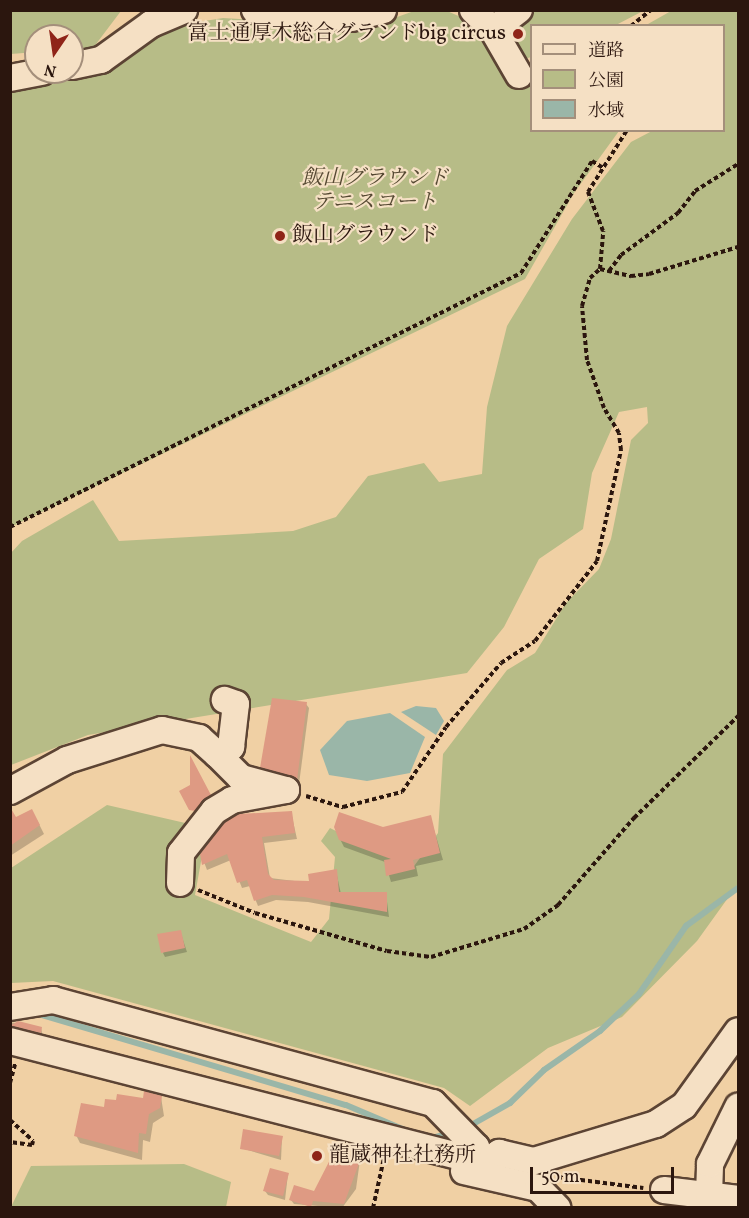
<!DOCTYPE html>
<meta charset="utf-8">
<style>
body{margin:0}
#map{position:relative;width:749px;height:1218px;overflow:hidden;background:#f0d0a4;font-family:Vollkorn,"Noto Serif JP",serif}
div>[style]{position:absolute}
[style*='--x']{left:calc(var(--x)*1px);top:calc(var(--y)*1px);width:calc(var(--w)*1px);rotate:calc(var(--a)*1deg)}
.green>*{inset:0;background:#b7bc87}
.water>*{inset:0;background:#9ab6a8}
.shadow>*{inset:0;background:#0003}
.stream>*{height:6px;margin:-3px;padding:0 3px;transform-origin:3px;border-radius:3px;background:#9ab6a8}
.building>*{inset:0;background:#de9a83}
.path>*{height:4px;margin-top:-2px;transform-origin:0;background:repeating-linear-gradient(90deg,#2b160e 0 4.5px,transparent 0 7.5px)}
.roads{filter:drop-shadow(2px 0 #5c4434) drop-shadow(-2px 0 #5c4434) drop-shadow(0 2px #5c4434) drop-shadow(0 -2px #5c4434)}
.minor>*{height:26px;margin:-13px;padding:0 13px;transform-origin:13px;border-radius:13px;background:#f5e0c4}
.dots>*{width:16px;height:16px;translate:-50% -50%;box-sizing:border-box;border:3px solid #f5e0c4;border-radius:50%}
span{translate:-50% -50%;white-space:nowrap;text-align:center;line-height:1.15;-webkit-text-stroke:4.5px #f5e0c4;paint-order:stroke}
.poi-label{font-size:21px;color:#2b160e}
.right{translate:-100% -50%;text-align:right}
.left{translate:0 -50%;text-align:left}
.park-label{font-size:21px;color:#554832;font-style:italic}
.frame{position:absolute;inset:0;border:12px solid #2b160e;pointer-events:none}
.legend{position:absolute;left:530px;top:24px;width:195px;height:108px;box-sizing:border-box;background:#f5e0c4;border:2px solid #a48f7b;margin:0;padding:8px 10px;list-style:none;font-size:18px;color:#2b160e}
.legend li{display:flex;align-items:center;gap:12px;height:30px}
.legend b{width:30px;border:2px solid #a48f7b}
.north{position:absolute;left:24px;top:24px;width:60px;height:60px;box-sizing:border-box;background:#f5e0c4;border:2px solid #a48f7b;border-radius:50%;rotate:193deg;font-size:16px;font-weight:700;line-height:24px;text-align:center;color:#2b160e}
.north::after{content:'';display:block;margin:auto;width:21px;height:27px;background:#8f2418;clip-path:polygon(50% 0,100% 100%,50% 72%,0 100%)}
.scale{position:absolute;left:530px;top:1167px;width:144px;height:27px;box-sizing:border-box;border:3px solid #2b160e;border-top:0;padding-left:8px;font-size:18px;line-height:21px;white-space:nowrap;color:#2b160e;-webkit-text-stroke:4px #f5e0c4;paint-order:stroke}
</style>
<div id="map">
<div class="green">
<i style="clip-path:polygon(11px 10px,121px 10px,121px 11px,93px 48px,72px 49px,72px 36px,36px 36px,36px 52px,11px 54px)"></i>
<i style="clip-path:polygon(414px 11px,447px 11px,470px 21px,526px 70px,531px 67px,532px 130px,619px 131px,574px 193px,525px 279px,11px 527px,11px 93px,81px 78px,174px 26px,223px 18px,369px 27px)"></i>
<i style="clip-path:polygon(525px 11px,643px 11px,616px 25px,532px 26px,531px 57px,522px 60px,505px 38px)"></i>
<i style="clip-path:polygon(671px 11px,738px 11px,738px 884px,697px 941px,622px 1017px,548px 1048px,470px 1106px,444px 1088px,53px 981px,11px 983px,11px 868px,107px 805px,207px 828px,195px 895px,311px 942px,329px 919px,335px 857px,321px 841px,330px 828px,412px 869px,438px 833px,443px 754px,507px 670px,535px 653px,566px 603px,599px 569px,611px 539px,631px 440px,648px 423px,647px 407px,619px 412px,592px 473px,583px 529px,539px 559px,504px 627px,467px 673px,88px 735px,11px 765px,10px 554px,22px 541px,93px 500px,119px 541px,293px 531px,336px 517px,368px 476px,424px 463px,439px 482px,482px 474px,487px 407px,507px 326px,572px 219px,631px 142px,652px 131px,724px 130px,724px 26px,648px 24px)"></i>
<i style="clip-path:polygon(184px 1164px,231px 1182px,226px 1207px,11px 1207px,31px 1166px)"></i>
</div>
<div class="water">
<i style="clip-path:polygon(416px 706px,436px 708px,444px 721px,436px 735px,401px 712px)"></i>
<i style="clip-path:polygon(390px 713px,425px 737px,410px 773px,367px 781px,329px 775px,320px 750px,347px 721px)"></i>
</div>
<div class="shadow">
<i style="clip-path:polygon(306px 704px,309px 708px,299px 784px,262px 767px)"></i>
<i style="clip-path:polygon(192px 761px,212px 801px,198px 815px,181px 792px,192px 786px)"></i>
<i style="clip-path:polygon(291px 812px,297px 839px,264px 843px,270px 878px,311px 883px,336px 871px,341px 894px,386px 894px,389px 917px,308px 902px,276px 900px,258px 906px,250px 886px,242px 888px,231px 860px,207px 870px,201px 854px)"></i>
<i style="clip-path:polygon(430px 816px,443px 860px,416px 866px,418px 876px,391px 882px,385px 862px,344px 847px,340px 839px)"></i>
<i style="clip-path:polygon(37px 820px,44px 834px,10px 856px,10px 822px)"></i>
<i style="clip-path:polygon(180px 931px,187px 952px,165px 957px,163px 953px)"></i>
<i style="clip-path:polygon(10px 1022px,41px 1028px,43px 1037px,10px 1032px)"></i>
<i style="clip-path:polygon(161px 1097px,164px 1116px,153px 1123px,150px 1142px,143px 1140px,142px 1160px,80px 1143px,76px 1135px,106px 1108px)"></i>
<i style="clip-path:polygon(282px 1138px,281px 1160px,241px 1148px)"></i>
<i style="clip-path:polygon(360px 1160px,356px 1189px,342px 1208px,294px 1204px,291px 1200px,315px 1193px)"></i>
<i style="clip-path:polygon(288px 1174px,285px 1200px,268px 1195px,265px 1191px)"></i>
</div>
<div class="stream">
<i style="--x:35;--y:1013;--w:324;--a:16.5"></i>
<i style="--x:346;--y:1105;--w:64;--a:23"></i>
<i style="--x:466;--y:1128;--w:51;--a:-29.6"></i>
<i style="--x:510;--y:1103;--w:47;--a:-44.1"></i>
<i style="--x:544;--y:1070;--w:68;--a:-34.9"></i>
<i style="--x:600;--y:1031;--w:54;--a:-43.5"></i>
<i style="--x:639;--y:994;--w:83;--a:-55.3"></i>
<i style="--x:686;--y:926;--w:64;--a:-36.2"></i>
<i style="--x:432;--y:1138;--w:23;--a:-15"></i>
</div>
<div class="building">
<i style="clip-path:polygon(272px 698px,307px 702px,297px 780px,260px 768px)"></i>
<i style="clip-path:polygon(190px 755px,211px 795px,195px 811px,189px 810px,179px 791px,190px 785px)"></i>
<i style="clip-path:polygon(10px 807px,16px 817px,32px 809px,40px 825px,10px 846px)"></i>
<i style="clip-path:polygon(292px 811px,295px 833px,262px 837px,268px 874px,274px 880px,309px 881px,308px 874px,337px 869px,339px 892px,387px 892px,387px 912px,304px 897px,272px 895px,254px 901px,247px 880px,237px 883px,227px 854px,202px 865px,200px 854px,224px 822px,239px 814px)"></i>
<i style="clip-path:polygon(339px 812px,383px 827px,431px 815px,440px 853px,413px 860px,415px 869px,386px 876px,384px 860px,391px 859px,339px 840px,334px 827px)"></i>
<i style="clip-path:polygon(181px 930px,185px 948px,161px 953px,157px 934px)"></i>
<i style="clip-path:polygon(18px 1021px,42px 1027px,41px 1033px,10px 1026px)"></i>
<i style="clip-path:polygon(144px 1091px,162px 1096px,160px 1108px,149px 1114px,146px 1134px,139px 1133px,138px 1153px,74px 1136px,81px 1103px,104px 1107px,105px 1099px,116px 1100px,117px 1094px,143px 1098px)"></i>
<i style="clip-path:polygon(243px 1129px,283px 1136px,279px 1156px,240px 1149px)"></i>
<i style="clip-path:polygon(335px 1150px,361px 1158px,344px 1204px,313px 1201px,311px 1207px,289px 1200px,294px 1185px,314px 1191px)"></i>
<i style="clip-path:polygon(270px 1168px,289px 1173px,283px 1196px,263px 1191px)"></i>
</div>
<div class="path">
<i style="--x:631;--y:26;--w:26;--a:-39"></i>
<i style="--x:600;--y:269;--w:38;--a:-85"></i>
<i style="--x:603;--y:231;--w:42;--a:-111"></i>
<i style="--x:588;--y:192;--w:73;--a:-57.8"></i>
<i style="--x:609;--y:271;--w:20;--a:-53"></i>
<i style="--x:621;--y:255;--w:71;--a:-36.4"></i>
<i style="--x:678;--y:213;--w:28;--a:-52"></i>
<i style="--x:695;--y:191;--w:51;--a:-32.1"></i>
<i style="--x:10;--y:527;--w:571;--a:-26.43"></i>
<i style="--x:521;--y:273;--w:133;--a:-57.6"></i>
<i style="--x:592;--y:161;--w:13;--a:32"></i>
<i style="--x:306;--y:796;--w:39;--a:17"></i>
<i style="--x:343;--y:807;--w:61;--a:-14.3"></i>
<i style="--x:402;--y:792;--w:78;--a:-55.9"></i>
<i style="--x:446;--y:727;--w:84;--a:-49.3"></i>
<i style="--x:501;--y:663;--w:40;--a:-32.9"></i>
<i style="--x:535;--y:641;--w:101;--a:-52.2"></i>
<i style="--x:597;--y:561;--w:114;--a:-77.8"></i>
<i style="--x:621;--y:450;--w:17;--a:-97"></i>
<i style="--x:619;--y:433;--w:29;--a:-121"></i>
<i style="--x:604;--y:408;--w:51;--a:-109.5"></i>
<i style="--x:587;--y:360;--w:54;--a:-95.3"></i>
<i style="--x:582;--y:306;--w:29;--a:-74"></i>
<i style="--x:590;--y:278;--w:13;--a:-42"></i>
<i style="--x:600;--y:269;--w:32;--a:13"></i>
<i style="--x:631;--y:276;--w:18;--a:-6"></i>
<i style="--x:649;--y:274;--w:93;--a:-16.9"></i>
<i style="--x:198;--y:890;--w:61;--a:22"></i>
<i style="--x:255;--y:913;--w:137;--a:16.1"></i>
<i style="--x:387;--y:951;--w:44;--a:7.8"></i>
<i style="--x:431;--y:957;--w:97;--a:-16.8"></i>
<i style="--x:524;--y:929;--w:42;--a:-35.2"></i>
<i style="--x:558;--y:905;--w:116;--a:-48.9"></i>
<i style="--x:634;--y:818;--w:146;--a:-44.4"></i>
<i style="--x:10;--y:1083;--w:20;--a:-75"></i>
<i style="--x:10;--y:1120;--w:31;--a:42"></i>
<i style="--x:33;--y:1141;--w:4;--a:104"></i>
<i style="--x:32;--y:1145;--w:22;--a:-172"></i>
<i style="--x:558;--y:1177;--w:86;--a:7.4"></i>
<i style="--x:373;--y:1208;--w:51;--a:-77.6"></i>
</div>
<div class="roads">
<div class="minor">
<i style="--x:255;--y:10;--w:97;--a:4.7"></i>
<i style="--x:352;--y:18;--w:32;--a:-14"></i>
<i style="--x:473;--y:10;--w:28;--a:45"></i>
<i style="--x:493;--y:30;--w:52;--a:60"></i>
<i style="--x:493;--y:30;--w:33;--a:-38"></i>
<i style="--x:72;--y:66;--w:30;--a:-12"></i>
<i style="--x:101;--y:60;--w:62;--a:-35.8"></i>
<i style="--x:151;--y:24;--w:36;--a:-23"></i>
<i style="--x:10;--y:78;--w:33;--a:-11"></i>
<i style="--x:10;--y:791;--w:65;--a:-28.5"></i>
<i style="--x:67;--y:760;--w:100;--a:-17.5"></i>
<i style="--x:162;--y:730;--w:38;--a:12"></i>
<i style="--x:199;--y:738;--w:24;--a:42"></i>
<i style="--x:217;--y:754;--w:16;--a:-27"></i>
<i style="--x:231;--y:747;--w:43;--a:-83.4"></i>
<i style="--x:236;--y:704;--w:12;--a:-160"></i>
<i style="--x:180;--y:883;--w:30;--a:-88"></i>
<i style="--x:181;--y:853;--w:53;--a:-51.8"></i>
<i style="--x:214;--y:811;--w:21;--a:-31"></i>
<i style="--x:232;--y:800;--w:55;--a:-10.5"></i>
<i style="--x:286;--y:790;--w:47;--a:-165.1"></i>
<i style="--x:241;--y:778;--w:35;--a:-135"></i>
<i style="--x:10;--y:1007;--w:44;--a:-9.2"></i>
<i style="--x:53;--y:1000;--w:394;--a:15.2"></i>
<i style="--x:433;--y:1103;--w:62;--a:45.7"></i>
<i style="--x:476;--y:1147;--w:15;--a:113"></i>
<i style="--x:10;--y:1041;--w:494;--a:14.4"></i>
<i style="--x:488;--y:1164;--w:16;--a:-45"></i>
<i style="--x:499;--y:1153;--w:36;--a:13"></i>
<i style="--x:534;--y:1161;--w:127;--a:-16.9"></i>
<i style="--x:656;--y:1124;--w:33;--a:-33"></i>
<i style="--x:684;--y:1106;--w:92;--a:-54.2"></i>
<i style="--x:464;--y:1171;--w:76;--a:12.9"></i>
<i style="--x:538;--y:1188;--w:28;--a:46"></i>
<i style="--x:664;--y:1190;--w:75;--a:6.9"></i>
<i style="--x:709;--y:1195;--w:31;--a:-88"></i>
<i style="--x:710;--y:1164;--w:64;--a:-63.8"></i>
</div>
</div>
<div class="dots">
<i style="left:518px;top:34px;background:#8f2418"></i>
<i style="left:280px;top:236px;background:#8f2418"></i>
<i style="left:317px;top:1156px;background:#8f2418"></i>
</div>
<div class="poi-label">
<span class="right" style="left:506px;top:34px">富士通厚木総合グランドbig circus</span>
<span class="left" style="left:292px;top:236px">飯山グラウンド</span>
<span class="left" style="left:329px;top:1156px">龍蔵神社社務所</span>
</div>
<div class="park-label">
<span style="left:375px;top:191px">飯山グラウンド<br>テニスコート</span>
</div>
<div class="frame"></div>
<ul class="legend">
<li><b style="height:8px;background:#f5e0c4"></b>道路</li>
<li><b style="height:16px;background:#b7bc87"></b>公園</li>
<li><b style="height:16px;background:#9ab6a8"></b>水域</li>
</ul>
<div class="north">N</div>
<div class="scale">50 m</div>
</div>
